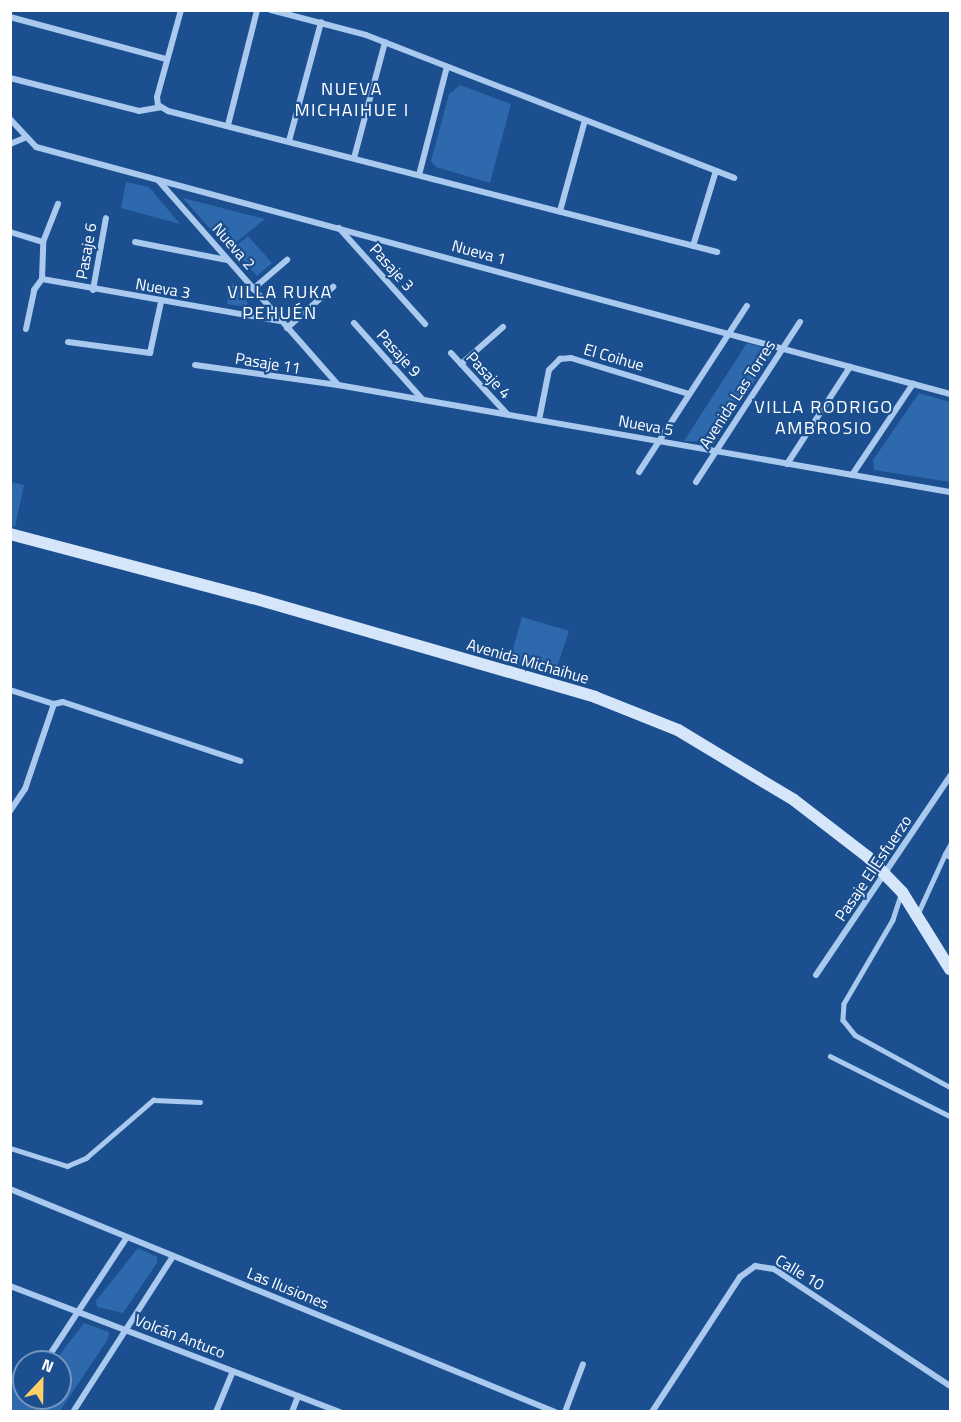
<!DOCTYPE html>
<meta charset="utf-8">
<style>
body{margin:0}
#map{position:relative;width:961px;height:1422px;overflow:hidden;background:#1b4f8f;font-family:"Titillium Web",sans-serif}
div>[style]{position:absolute}
[style*='--x']{left:calc(var(--x)*1px);top:calc(var(--y)*1px);width:calc(var(--w)*1px);rotate:calc(var(--a)*1deg)}
.green>*{inset:0;background:#2e69ad}
.lane>*{height:4.5px;margin:-2.25px;padding:0 2.25px;transform-origin:2.25px;border-radius:2.25px;background:#a9c9ee}
.street>*{height:6px;margin:-3px;padding:0 3px;transform-origin:3px;border-radius:3px;background:#a9c9ee}
.secondary>*{height:12px;margin:-6px;padding:0 6px;transform-origin:6px;border-radius:6px;background:#d6e6fa}
span{translate:-50% -50%;white-space:nowrap;text-align:center;line-height:1.15;-webkit-text-stroke:4.5px #1b4f8f;paint-order:stroke}
.street-label{font-size:16px;color:#fff}
.neighbourhood-label{font-size:18px;color:#fff;letter-spacing:1.5px}
.frame{position:absolute;inset:0;border:12px solid #fff;pointer-events:none}
.north{position:absolute;left:12px;top:1350px;width:60px;height:60px;box-sizing:border-box;background:#1b4f8f;border:2px solid #7695bc;border-radius:50%;rotate:22deg;font-size:16px;font-weight:700;line-height:24px;text-align:center;color:#fff}
.north::after{content:'';display:block;margin:auto;width:21px;height:27px;background:#ffd166;clip-path:polygon(50% 0,100% 100%,50% 72%,0 100%)}
</style>
<div id="map">
<div class="green">
<i style="clip-path:polygon(460px 85px,511px 104px,490px 183px,436px 167px,431px 161px,449px 94px)"></i>
<i style="clip-path:polygon(126px 182px,149px 187px,180px 224px,121px 208px)"></i>
<i style="clip-path:polygon(183px 198px,265px 219px,228px 249px)"></i>
<i style="clip-path:polygon(248px 236px,272px 263px,257px 276px,233px 248px)"></i>
<i style="clip-path:polygon(232px 283px,248px 303px,246px 307px,227px 304px)"></i>
<i style="clip-path:polygon(747px 343px,771px 350px,772px 355px,714px 442px,684px 441px)"></i>
<i style="clip-path:polygon(919px 393px,950px 402px,950px 482px,874px 470px,873px 460px)"></i>
<i style="clip-path:polygon(11px 482px,24px 485px,15px 527px,11px 526px)"></i>
<i style="clip-path:polygon(522px 617px,569px 631px,554px 676px,509px 663px)"></i>
<i style="clip-path:polygon(138px 1248px,157px 1257px,157px 1263px,123px 1313px,97px 1307px,96px 1301px)"></i>
<i style="clip-path:polygon(84px 1323px,109px 1332px,108px 1339px,60px 1411px,11px 1411px,11px 1372px,24px 1378px,24px 1398px,60px 1398px,60px 1362px,54px 1362px)"></i>
</div>
<div class="lane">
<i style="--x:945;--y:854;--w:10;--a:-61"></i>
<i style="--x:901;--y:895;--w:26;--a:108"></i>
<i style="--x:893;--y:920;--w:97;--a:120.3"></i>
<i style="--x:844;--y:1004;--w:16;--a:94"></i>
<i style="--x:843;--y:1020;--w:19;--a:51"></i>
<i style="--x:855;--y:1035;--w:108;--a:28.7"></i>
<i style="--x:918;--y:913;--w:65;--a:-65.4"></i>
<i style="--x:945;--y:854;--w:6;--a:31"></i>
<i style="--x:830;--y:1056;--w:134;--a:26.6"></i>
<i style="--x:10;--y:1148;--w:60;--a:17.5"></i>
<i style="--x:67;--y:1166;--w:21;--a:-23"></i>
<i style="--x:86;--y:1158;--w:89;--a:-40.9"></i>
<i style="--x:153;--y:1100;--w:47;--a:2.4"></i>
</div>
<div class="street">
<i style="--x:181;--y:10;--w:90;--a:105.4"></i>
<i style="--x:157;--y:97;--w:8;--a:83"></i>
<i style="--x:158;--y:105;--w:12;--a:31"></i>
<i style="--x:168;--y:111;--w:567;--a:14.4"></i>
<i style="--x:271;--y:10;--w:98;--a:14.7"></i>
<i style="--x:366;--y:35;--w:395;--a:21.2"></i>
<i style="--x:10;--y:17;--w:162;--a:15.1"></i>
<i style="--x:10;--y:78;--w:133;--a:14.3"></i>
<i style="--x:139;--y:111;--w:22;--a:-10"></i>
<i style="--x:10;--y:119;--w:38;--a:47"></i>
<i style="--x:36;--y:147;--w:947;--a:15.12"></i>
<i style="--x:228;--y:125;--w:119;--a:-75.8"></i>
<i style="--x:289;--y:141;--w:123;--a:-74.9"></i>
<i style="--x:10;--y:144;--w:15;--a:-23"></i>
<i style="--x:354;--y:158;--w:120;--a:-75"></i>
<i style="--x:419;--y:175;--w:112;--a:-75.5"></i>
<i style="--x:158;--y:180;--w:273;--a:48.7"></i>
<i style="--x:560;--y:211;--w:94;--a:-74.6"></i>
<i style="--x:339;--y:228;--w:129;--a:48.1"></i>
<i style="--x:10;--y:232;--w:34;--a:17"></i>
<i style="--x:43;--y:242;--w:41;--a:-68.5"></i>
<i style="--x:135;--y:242;--w:94;--a:11.1"></i>
<i style="--x:693;--y:246;--w:78;--a:-73"></i>
<i style="--x:42;--y:279;--w:242;--a:10"></i>
<i style="--x:253;--y:289;--w:45;--a:-40.5"></i>
<i style="--x:93;--y:290;--w:73;--a:-79.8"></i>
<i style="--x:354;--y:323;--w:103;--a:48.1"></i>
<i style="--x:287;--y:328;--w:62;--a:-41.7"></i>
<i style="--x:26;--y:329;--w:40;--a:-78"></i>
<i style="--x:34;--y:290;--w:14;--a:-54"></i>
<i style="--x:42;--y:279;--w:37;--a:-88"></i>
<i style="--x:68;--y:342;--w:83;--a:7.6"></i>
<i style="--x:150;--y:353;--w:52;--a:-77.8"></i>
<i style="--x:451;--y:353;--w:83;--a:47.4"></i>
<i style="--x:461;--y:364;--w:56;--a:-41.4"></i>
<i style="--x:195;--y:365;--w:144;--a:8"></i>
<i style="--x:338;--y:385;--w:621;--a:9.92"></i>
<i style="--x:539;--y:420;--w:51;--a:-78.7"></i>
<i style="--x:549;--y:370;--w:16;--a:-45"></i>
<i style="--x:560;--y:359;--w:11;--a:-5"></i>
<i style="--x:571;--y:358;--w:123;--a:17"></i>
<i style="--x:787;--y:464;--w:116;--a:-57"></i>
<i style="--x:639;--y:472;--w:198;--a:-57"></i>
<i style="--x:852;--y:475;--w:110;--a:-56.2"></i>
<i style="--x:696;--y:482;--w:191;--a:-57"></i>
<i style="--x:10;--y:690;--w:46;--a:17.7"></i>
<i style="--x:54;--y:704;--w:9;--a:-13"></i>
<i style="--x:63;--y:702;--w:187;--a:18.4"></i>
<i style="--x:10;--y:811;--w:27;--a:-56"></i>
<i style="--x:25;--y:789;--w:90;--a:-71.2"></i>
<i style="--x:816;--y:975;--w:240;--a:-56"></i>
<i style="--x:10;--y:1189;--w:589;--a:22.25"></i>
<i style="--x:10;--y:1286;--w:353;--a:20.9"></i>
<i style="--x:45;--y:1362;--w:149;--a:-56.7"></i>
<i style="--x:73;--y:1412;--w:185;--a:-57.3"></i>
<i style="--x:216;--y:1412;--w:44;--a:-67.5"></i>
<i style="--x:292;--y:1412;--w:17;--a:-69"></i>
<i style="--x:565;--y:1412;--w:51;--a:-69.4"></i>
<i style="--x:652;--y:1412;--w:161;--a:-56.9"></i>
<i style="--x:740;--y:1277;--w:19;--a:-36"></i>
<i style="--x:755;--y:1266;--w:19;--a:9"></i>
<i style="--x:774;--y:1269;--w:211;--a:33.6"></i>
</div>
<div class="secondary">
<i style="--x:10;--y:534;--w:251;--a:14.8"></i>
<i style="--x:253;--y:598;--w:356;--a:16.1"></i>
<i style="--x:595;--y:697;--w:89;--a:21.7"></i>
<i style="--x:678;--y:730;--w:135;--a:31.1"></i>
<i style="--x:794;--y:800;--w:93;--a:37.6"></i>
<i style="--x:868;--y:857;--w:49;--a:45.8"></i>
<i style="--x:902;--y:892;--w:91;--a:58.1"></i>
</div>
<div class="street-label">
<span style="left:234px;top:246px;rotate:49deg">Nueva 2</span>
<span style="left:86px;top:251px;rotate:-80deg">Pasaje 6</span>
<span style="left:479px;top:252px;rotate:15deg">Nueva 1</span>
<span style="left:392px;top:267px;rotate:48deg">Pasaje 3</span>
<span style="left:163px;top:288px;rotate:10deg">Nueva 3</span>
<span style="left:399px;top:353px;rotate:48deg">Pasaje 9</span>
<span style="left:614px;top:357px;rotate:16deg">El Coihue</span>
<span style="left:268px;top:363px;rotate:9deg">Pasaje 11</span>
<span style="left:489px;top:375px;rotate:47deg">Pasaje 4</span>
<span style="left:737px;top:394px;rotate:-57deg">Avenida Las Torres</span>
<span style="left:646px;top:425px;rotate:10deg">Nueva 5</span>
<span style="left:528px;top:661px;rotate:16deg">Avenida Michaihue</span>
<span style="left:873px;top:868px;rotate:-56deg">Pasaje El Esfuerzo</span>
<span style="left:800px;top:1272px;rotate:31deg">Calle 10</span>
<span style="left:288px;top:1288px;rotate:22deg">Las Ilusiones</span>
<span style="left:180px;top:1336px;rotate:21deg">Volcán Antuco</span>
</div>
<div class="neighbourhood-label">
<span style="left:352px;top:100px">NUEVA<br>MICHAIHUE I</span>
<span style="left:280px;top:303px">VILLA RUKA<br>PEHUÉN</span>
<span style="left:824px;top:418px">VILLA RODRIGO<br>AMBROSIO</span>
</div>
<div class="frame"></div>
<div class="north">N</div>
</div>
